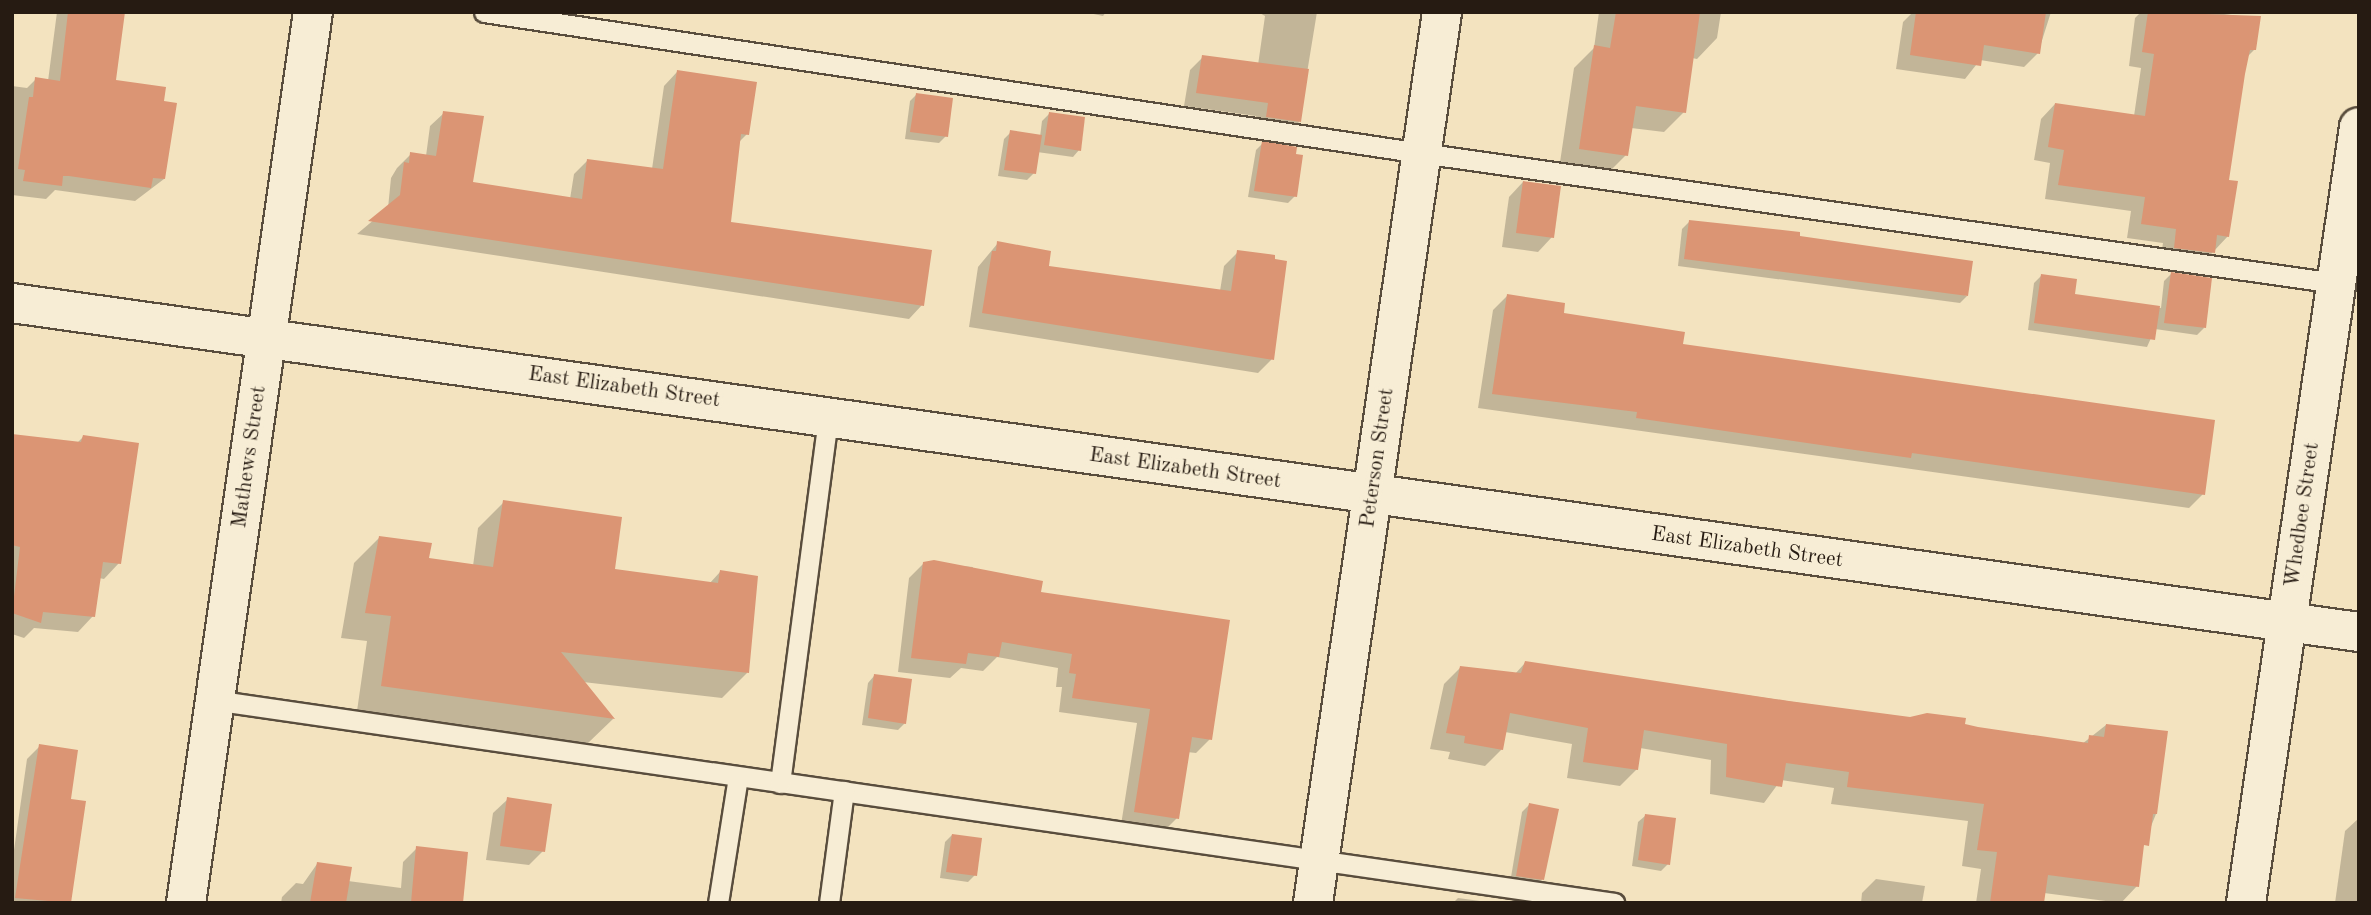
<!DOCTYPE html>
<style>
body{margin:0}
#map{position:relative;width:2371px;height:915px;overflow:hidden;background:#f3e3bf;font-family:"Old Standard TT",serif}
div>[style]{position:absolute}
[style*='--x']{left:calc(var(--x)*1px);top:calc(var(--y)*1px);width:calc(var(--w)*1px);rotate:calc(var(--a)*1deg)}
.shadow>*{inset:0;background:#0003}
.building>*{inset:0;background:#db9574}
.roads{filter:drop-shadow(2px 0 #594d3d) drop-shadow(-2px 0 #594d3d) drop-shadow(0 2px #594d3d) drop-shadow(0 -2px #594d3d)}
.lane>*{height:19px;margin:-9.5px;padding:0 9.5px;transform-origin:9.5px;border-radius:9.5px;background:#f7edd5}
.street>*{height:38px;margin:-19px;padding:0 19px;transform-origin:19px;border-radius:19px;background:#f7edd5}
span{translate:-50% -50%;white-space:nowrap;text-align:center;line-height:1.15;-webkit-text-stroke:7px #f7edd5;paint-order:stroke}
.street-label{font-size:21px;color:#261b12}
.frame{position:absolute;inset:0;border:14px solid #261b12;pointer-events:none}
</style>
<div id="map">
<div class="shadow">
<i style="clip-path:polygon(57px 12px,123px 12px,114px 81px,164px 179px,135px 201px,55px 190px,46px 199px,12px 195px,12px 86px,27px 88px,36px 79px,48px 81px)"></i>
<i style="clip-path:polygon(1084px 12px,1106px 12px,1103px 16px)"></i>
<i style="clip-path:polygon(1258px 12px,1317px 12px,1299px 122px,1286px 135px,1254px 130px,1256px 116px,1184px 106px,1190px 70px,1203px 57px,1258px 65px,1265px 16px)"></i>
<i style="clip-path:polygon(1599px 12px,1721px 12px,1717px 38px,1697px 59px,1692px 58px,1684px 112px,1664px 132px,1631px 128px,1626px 155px,1606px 175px,1559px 169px,1574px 68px,1594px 48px)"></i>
<i style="clip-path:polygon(1913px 12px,2051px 12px,2038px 53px,2024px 67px,1980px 60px,1965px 79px,1896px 69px,1903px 22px)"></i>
<i style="clip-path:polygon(2141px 12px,2210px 12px,2259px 19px,2254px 50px,2247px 57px,2227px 181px,2228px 236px,2199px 267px,2160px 261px,2163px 243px,2127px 238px,2131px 211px,2045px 199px,2050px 163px,2034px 160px,2041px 119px,2055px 104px,2134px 116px,2141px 68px,2129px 66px,2135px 18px)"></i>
<i style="clip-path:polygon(677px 72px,747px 134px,738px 143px,729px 224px,922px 305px,909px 319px,357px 234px,388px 208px,391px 178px,397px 168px,411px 154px,426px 156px,430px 126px,444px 113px,471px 184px,570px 199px,574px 174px,587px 161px,652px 169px,664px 86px)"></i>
<i style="clip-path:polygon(917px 94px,946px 136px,939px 143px,905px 139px,910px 101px)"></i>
<i style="clip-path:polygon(1049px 114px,1079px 150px,1073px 157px,1037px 152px,1034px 173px,1027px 180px,998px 176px,1004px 139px,1011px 132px,1040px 137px,1042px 121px)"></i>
<i style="clip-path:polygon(1263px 143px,1295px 196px,1288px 203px,1248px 197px,1256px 150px)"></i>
<i style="clip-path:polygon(1523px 182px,1552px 237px,1538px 252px,1502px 247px,1509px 197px)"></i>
<i style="clip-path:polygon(1689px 222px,1798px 237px,1967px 296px,1960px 303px,1678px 266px,1682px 229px)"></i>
<i style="clip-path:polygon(998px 243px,1047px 267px,1220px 291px,1224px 266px,1238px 252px,1272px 359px,1258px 373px,969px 327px,978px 267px)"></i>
<i style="clip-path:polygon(2171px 274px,2204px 328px,2197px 335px,2155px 329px,2147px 347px,2028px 330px,2034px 283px,2041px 276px,2073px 296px,2161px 308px,2164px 281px)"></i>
<i style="clip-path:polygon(1507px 296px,1562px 315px,2203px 494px,2189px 508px,1478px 408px,1493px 310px)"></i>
<i style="clip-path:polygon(12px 435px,77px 443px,83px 437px,119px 563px,104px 579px,99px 578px,93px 616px,78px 632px,34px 628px,24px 638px,12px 634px)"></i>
<i style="clip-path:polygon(504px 502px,613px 570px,709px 584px,720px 572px,747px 673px,722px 698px,583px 682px,613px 719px,588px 743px,357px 711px,367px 641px,341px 638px,354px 563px,380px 537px,427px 560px,473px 566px,478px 528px)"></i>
<i style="clip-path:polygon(924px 563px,973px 567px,972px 571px,1039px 593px,1210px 739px,1196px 753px,1187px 752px,1177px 818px,1163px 832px,1121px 825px,1137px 723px,1059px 712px,1062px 687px,1056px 687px,1058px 668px,997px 657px,983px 671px,961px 668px,950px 678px,898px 672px,909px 578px)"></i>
<i style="clip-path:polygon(1525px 663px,2082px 744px,2106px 725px,2156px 814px,2141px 851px,2137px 886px,2121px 903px,2044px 893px,2042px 903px,1976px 903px,1981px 869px,1962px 866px,1968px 821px,1831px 804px,1834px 788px,1781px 780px,1764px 803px,1710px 794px,1711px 760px,1640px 748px,1637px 769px,1620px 786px,1567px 778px,1572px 744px,1505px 732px,1502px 749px,1485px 766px,1448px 759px,1450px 752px,1430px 749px,1444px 684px,1461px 667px,1515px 674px)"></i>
<i style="clip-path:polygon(874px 676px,905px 723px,898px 730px,862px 725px,868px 683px)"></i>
<i style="clip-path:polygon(40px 746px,69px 801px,70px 903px,12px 903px,12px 864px,27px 759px)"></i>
<i style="clip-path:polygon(508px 799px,543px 851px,529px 865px,486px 860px,493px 813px)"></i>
<i style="clip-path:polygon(1529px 805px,1542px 880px,1535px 887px,1510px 883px,1522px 812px)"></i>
<i style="clip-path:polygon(1645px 816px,1668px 864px,1661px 871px,1632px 866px,1638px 822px)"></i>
<i style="clip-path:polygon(2359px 818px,2359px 903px,2335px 903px,2345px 831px)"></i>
<i style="clip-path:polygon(952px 835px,975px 875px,968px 882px,940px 878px,945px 842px)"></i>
<i style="clip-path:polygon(417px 848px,461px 903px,281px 903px,282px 897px,296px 883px,303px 884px,317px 864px,348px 881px,401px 888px,403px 862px)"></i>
<i style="clip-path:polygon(1876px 879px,1925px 886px,1922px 903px,1861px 903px,1862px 893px)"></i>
<i style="clip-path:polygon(1458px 898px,1495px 903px,1453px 903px)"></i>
</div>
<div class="building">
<i style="clip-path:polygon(68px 12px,125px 12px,116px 80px,166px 87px,164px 101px,177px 103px,165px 179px,153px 178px,151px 188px,69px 176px,63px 176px,62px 186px,23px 181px,25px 170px,18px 169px,29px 97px,33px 97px,35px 77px,60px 81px)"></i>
<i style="clip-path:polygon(1616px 12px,1700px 12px,1686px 113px,1636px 106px,1628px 156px,1579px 149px,1594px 45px,1610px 48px)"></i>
<i style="clip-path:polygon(1916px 12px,2046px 12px,2040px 54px,1984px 45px,1981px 66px,1910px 55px)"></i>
<i style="clip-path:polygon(2148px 12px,2261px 16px,2256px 50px,2250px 50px,2245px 74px,2229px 180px,2238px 181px,2229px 237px,2217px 235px,2215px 253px,2174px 248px,2176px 229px,2141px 224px,2145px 197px,2058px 185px,2064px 150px,2048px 147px,2055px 103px,2145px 116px,2154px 54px,2142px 52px)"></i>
<i style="clip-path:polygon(1202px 55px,1309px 69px,1301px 122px,1266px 117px,1268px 103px,1196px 93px)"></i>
<i style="clip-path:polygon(677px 70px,757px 82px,749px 135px,741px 134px,731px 222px,932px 250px,924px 306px,368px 221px,400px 195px,404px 162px,409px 163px,410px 152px,436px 156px,443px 111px,484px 116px,473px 182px,582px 199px,587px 159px,663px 169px)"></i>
<i style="clip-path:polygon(916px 93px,953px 98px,948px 137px,910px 132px)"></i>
<i style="clip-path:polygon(1049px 112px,1085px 117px,1081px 151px,1044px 145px)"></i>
<i style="clip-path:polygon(1010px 130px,1042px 135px,1036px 174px,1004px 170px)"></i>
<i style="clip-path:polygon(1262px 141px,1297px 147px,1296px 154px,1303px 155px,1297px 197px,1254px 191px)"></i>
<i style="clip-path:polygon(1523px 181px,1561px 186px,1554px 238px,1516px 233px)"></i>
<i style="clip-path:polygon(1689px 220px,1800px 232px,1800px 236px,1973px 261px,1968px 296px,1684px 259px)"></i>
<i style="clip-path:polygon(997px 241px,1051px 251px,1049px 266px,1231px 291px,1237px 250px,1275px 255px,1275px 259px,1287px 261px,1274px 360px,982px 313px,992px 251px,996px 251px)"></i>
<i style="clip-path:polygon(2171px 272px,2212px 278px,2206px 328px,2164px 323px)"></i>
<i style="clip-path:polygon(2041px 274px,2077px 279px,2075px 294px,2160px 306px,2155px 340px,2034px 323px)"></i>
<i style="clip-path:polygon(1507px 294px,1565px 303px,1564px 313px,1685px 332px,1683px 344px,2215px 420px,2205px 495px,1912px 453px,1911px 458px,1848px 449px,1636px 418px,1637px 412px,1492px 394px)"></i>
<i style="clip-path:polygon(12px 434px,81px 442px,83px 435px,139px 443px,121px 564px,103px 562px,95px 617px,43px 612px,41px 623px,12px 613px,20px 547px,12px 545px)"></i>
<i style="clip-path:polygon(503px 500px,622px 517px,615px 569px,718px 583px,720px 570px,758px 576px,749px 673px,561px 652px,615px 719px,381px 686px,391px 616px,365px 613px,379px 536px,432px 543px,429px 558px,493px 567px)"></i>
<i style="clip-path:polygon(934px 560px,1043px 581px,1041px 592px,1230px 620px,1212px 740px,1192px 737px,1179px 819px,1134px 812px,1150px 709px,1072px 698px,1076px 674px,1069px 673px,1072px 654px,1002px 642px,999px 657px,968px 653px,966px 664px,911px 658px,923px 562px)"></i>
<i style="clip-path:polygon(1525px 661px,1789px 701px,1910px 717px,1927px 713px,1966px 718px,1965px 724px,1978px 727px,2088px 743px,2089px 735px,2104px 737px,2106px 724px,2168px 731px,2157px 814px,2153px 814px,2149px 846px,2144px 845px,2139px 887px,2048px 875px,2044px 903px,1990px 903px,1997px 852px,1977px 850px,1984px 804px,1847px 787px,1849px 772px,1786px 763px,1782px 787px,1726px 777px,1727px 744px,1644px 730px,1638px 770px,1583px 762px,1588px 728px,1510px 713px,1503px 750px,1464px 743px,1465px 736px,1446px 733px,1460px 666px,1521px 673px)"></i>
<i style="clip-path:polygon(874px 674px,912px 679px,906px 724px,868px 718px)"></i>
<i style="clip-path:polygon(39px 744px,78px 750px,71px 799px,86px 801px,71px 903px,15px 898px)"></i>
<i style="clip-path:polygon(507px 797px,552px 804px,545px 852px,500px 846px)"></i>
<i style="clip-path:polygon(1529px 803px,1559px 809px,1544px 880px,1516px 876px)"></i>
<i style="clip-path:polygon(1645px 814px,1676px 818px,1670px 865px,1638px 860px)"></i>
<i style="clip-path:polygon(952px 834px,982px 838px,977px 876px,946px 872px)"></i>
<i style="clip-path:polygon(416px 846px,468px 852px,463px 903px,411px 903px)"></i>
<i style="clip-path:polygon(317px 862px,352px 867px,346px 903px,310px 903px)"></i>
</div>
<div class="roads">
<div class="lane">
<i style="--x:484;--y:12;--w:948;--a:8.56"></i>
<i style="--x:1421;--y:153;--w:924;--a:8.09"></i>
<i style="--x:213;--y:700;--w:1416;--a:8.24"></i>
<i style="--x:780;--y:783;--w:369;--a:-82.5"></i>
<i style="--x:718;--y:903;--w:128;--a:-81"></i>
<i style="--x:829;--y:903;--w:113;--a:-82.4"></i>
</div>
<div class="street">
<i style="--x:12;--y:303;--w:2370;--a:7.98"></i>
<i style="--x:186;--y:903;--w:900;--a:-81.89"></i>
<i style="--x:1313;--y:903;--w:900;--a:-81.76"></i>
<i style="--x:2246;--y:903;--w:784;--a:-81.71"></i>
</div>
</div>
<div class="street-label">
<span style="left:624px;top:388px;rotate:8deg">East Elizabeth Street</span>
<span style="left:250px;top:457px;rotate:-82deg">Mathews Street</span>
<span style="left:1378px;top:458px;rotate:-82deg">Peterson Street</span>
<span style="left:1185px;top:469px;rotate:8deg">East Elizabeth Street</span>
<span style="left:2303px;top:515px;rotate:-82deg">Whedbee Street</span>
<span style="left:1747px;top:548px;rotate:8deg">East Elizabeth Street</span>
</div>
<div class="frame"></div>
</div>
